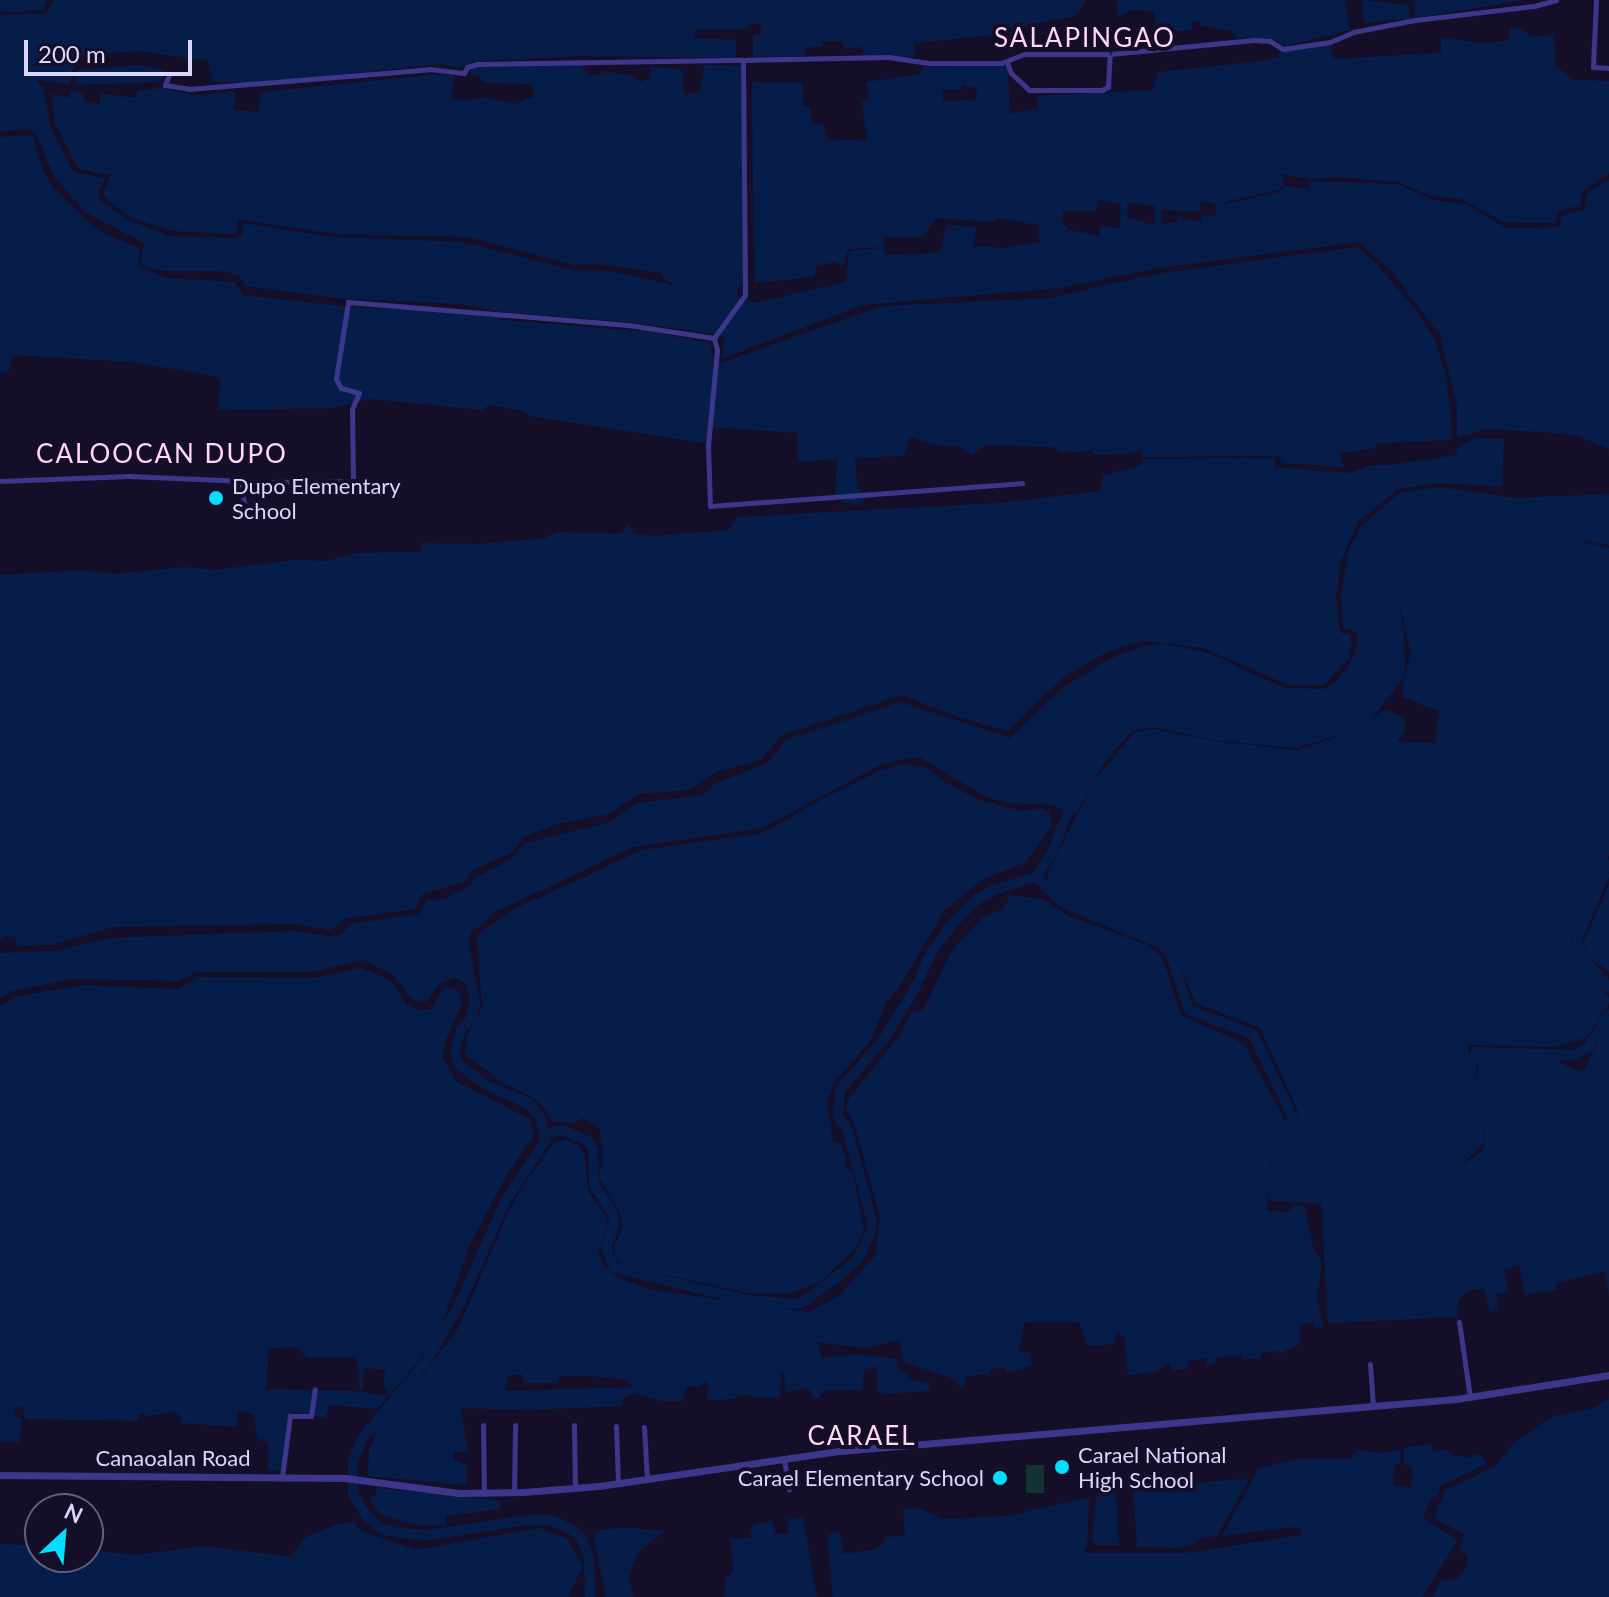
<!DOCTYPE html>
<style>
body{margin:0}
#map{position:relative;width:1609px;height:1597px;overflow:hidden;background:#140e29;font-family:Lato,sans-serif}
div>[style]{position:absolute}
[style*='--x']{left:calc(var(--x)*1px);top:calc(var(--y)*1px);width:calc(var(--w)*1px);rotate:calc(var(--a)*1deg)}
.green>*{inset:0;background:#133}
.water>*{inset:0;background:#071d49}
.river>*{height:10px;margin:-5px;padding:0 5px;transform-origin:5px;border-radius:5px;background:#071d49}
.minor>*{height:5px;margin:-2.5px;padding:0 2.5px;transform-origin:2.5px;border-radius:2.5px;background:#3c378b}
.tertiary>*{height:7px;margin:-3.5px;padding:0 3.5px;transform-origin:3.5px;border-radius:3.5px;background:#3c378b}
.dots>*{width:22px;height:22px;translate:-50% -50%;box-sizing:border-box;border:4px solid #140e29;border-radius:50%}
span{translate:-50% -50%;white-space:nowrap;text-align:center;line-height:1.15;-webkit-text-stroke:8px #140e29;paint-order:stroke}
.poi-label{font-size:22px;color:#dcd6ff}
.left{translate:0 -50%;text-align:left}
.right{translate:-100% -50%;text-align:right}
.street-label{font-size:22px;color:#dcd6ff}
.quarter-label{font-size:26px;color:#ffd8f0;letter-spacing:2px}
.north{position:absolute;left:24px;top:1493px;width:80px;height:80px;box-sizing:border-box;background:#140e29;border:2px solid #645e7f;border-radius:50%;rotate:26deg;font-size:22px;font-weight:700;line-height:32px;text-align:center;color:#dcd6ff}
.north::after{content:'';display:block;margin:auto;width:28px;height:36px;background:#02deff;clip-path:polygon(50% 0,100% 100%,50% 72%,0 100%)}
.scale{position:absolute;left:24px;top:40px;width:168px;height:36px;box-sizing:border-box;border:4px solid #dcd6ff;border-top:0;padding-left:10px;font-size:24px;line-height:28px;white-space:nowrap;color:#dcd6ff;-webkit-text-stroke:6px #140e29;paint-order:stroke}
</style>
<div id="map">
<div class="green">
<i style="clip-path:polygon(1026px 1465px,1044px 1465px,1044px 1493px,1026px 1493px)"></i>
</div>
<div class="water">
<i style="clip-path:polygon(0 0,47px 0,43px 10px,0 12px)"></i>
<i style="clip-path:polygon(evenodd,53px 0,1087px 0,1075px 16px,1016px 28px,1013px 33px,915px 43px,914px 57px,864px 57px,862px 47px,844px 48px,842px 42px,823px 41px,823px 46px,805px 48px,806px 56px,753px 57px,753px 35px,760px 34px,761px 24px,750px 23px,748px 29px,694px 30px,694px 38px,736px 40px,736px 58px,578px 56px,475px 61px,458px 68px,443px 64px,254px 83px,213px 82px,208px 61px,140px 51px,75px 55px,70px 84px,37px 80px,44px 91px,50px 125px,72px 169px,78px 173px,106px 178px,99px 191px,100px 200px,128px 220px,170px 236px,235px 238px,242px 235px,242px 223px,333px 237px,462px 242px,573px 270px,615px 272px,677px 286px,664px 279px,662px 273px,601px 264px,574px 265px,468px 237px,336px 234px,237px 219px,237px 231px,233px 234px,172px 231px,132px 218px,106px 199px,103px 193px,111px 175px,79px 169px,75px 164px,55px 123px,51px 94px,69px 98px,72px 90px,83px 93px,85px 102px,100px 104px,100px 94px,137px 98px,137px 91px,161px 88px,196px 95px,235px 92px,234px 110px,257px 112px,261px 92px,440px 74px,454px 76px,451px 98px,468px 101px,482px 97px,515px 104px,535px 96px,532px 84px,484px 83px,477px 75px,472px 76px,469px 70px,478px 66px,580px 64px,590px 76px,607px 72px,630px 75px,640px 82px,649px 79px,651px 67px,679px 69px,684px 73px,682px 87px,686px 95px,700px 91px,704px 65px,743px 66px,748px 284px,737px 288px,737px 297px,754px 303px,846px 282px,849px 251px,884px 248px,885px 255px,940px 253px,947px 225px,976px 227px,973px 246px,1007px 248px,1040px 242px,1038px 225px,997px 218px,992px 222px,936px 218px,923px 237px,884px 237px,884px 247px,848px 249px,843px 266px,834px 262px,816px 266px,814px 277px,754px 283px,752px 82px,803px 83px,802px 106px,810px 107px,811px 123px,823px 124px,827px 139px,867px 141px,862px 101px,869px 100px,866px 82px,921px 74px,922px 67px,1007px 65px,1010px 114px,1038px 108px,1038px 96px,1152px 90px,1158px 72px,1254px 62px,1279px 57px,1280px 52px,1284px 51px,1330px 44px,1334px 59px,1441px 53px,1441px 37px,1477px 43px,1508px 41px,1510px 28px,1519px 27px,1531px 36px,1553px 35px,1556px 66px,1574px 80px,1609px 81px,1609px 173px,1582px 191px,1581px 205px,1558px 211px,1555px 223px,1504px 222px,1461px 199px,1431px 196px,1398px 182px,1338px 177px,1309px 179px,1281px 174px,1284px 185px,1279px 190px,1228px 201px,1221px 205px,1280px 192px,1285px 186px,1310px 189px,1310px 181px,1398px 184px,1432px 200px,1465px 204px,1506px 228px,1559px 227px,1562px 216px,1585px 209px,1586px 195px,1609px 179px,1609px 449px,1578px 436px,1547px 432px,1485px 429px,1457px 438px,1457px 406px,1440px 335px,1391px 271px,1359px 242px,1159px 268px,1059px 288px,862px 305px,721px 359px,725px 338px,717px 334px,629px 322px,503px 312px,461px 304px,336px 298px,246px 286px,239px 275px,220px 271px,163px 271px,140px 265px,144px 243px,85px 212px,54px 176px,36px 133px,29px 129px,0 131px,0 18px,3px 15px,47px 13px,53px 0,962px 85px,977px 88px,976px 99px,943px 102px,942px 90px,962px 89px,962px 85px,53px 0,1098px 200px,1121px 204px,1120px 228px,1100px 226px,1099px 236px,1068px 230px,1062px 221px,1063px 211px,1096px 211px,1098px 200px,53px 0,1201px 201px,1215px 203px,1216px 216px,1203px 215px,1201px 223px,1177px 216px,1177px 222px,1161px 224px,1162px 210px,1199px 211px,1201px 201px,53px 0,1128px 202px,1155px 206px,1155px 226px,1127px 217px,1128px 202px)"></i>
<i style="clip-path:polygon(1117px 0,1345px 0,1350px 30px,1286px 46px,1275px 40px,1237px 38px,1230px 31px,1201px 26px,1199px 21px,1192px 21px,1192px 30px,1161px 33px,1157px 32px,1154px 11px,1131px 10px,1118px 17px)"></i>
<i style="clip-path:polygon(1362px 0,1408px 5px,1410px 18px,1364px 23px)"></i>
<i style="clip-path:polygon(1414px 0,1523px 0,1415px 18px)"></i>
<i style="clip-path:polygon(139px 65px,166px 71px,161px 82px,75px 85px,78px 70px)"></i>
<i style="clip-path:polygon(29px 135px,33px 137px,43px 170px,53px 188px,97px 230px,140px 249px,139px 266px,165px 278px,234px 282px,244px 295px,350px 307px,491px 313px,502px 320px,652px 332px,710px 343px,714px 365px,883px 306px,1049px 298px,1156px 274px,1356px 247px,1372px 259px,1415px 309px,1435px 340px,1446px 376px,1453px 440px,1376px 443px,1377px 448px,1339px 453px,1344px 467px,1281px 463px,1280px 456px,1143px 457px,1141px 450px,1128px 454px,1094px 455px,1092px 450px,1064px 453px,1053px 447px,985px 445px,971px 456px,959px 446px,939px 446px,910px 437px,904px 456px,855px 458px,857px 485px,865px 498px,862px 502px,854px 504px,842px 502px,842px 495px,835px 495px,837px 459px,798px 462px,798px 433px,709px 427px,705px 443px,529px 416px,522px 410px,488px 405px,483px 410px,370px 399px,335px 408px,218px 410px,220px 381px,215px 376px,132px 362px,12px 355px,8px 372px,0 373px,0 137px)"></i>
<i style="clip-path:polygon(1475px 438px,1504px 439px,1502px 487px,1440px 483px,1398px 489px,1358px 522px,1341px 561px,1336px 596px,1339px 626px,1342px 634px,1350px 634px,1352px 643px,1349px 657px,1324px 685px,1288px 685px,1204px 648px,1143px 641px,1107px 652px,1062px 678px,1008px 731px,958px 717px,902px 695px,782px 735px,761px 760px,719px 771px,688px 790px,638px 794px,609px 814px,557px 824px,522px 838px,513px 852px,473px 870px,466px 881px,421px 895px,415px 909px,347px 918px,330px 930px,295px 924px,113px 927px,50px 945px,16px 946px,16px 938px,6px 935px,0 943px,0 575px,83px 570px,113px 574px,187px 567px,213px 570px,295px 560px,327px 561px,356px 553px,420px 552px,422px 543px,482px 544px,545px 538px,558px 532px,621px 534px,628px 525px,635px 534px,652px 536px,729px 530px,738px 517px,998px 503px,1100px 491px,1103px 476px,1141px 465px,1144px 459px,1275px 458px,1274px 467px,1349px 473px,1372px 465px,1390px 465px,1457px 455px,1457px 447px)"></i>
<i style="clip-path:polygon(evenodd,1440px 487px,1515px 498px,1609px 494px,1609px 545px,1574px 540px,1609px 548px,1609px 855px,1571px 939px,1574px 950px,1609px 998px,1609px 1004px,1587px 1037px,1570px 1043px,1554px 1047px,1468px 1045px,1475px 1141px,1435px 1178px,1415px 1188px,1369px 1198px,1276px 1192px,1274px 1182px,1281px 1151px,1298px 1122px,1298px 1111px,1260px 1028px,1196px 1003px,1171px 945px,1124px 923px,1068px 903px,1053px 892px,1049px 883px,1048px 872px,1092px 785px,1075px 814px,1052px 805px,1007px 803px,986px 797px,921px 758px,905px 758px,876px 767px,762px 828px,633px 847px,493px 913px,481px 926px,472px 929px,469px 939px,477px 994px,455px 977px,439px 984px,426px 1002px,418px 1001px,410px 997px,393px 974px,363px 960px,311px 972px,196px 972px,179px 981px,74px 979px,11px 991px,0 999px,0 953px,55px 951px,108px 938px,293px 931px,333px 937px,344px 932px,349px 924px,420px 914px,427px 900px,444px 899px,471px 885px,473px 879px,512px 859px,525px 843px,610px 822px,637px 803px,703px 795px,714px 784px,768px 763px,785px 740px,900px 702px,1010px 738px,1063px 688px,1109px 659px,1147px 645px,1166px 644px,1211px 654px,1284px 688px,1324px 689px,1335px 683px,1350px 664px,1356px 647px,1358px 636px,1353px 630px,1343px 629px,1341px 597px,1348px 552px,1360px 527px,1400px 493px,1440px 487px,1397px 591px,1411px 654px,1405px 675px,1404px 630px,1397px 591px,1440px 487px,1405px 675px,1401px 696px,1439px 711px,1435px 743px,1397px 742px,1406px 727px,1403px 718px,1390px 711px,1382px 711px,1369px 723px,1405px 675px,1440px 487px,1154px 727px,1213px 740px,1293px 748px,1355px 731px,1298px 750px,1214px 741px,1155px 729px,1135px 732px,1092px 783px,1104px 763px,1132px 731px,1154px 727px)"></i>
<i style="clip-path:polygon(905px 764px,928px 768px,946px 783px,979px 800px,1021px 811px,1042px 808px,1049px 812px,1052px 826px,1026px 862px,980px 881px,944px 911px,898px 989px,887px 1001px,869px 1043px,834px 1082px,827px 1101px,833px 1142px,840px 1143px,847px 1159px,844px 1165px,853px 1174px,864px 1229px,857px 1246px,820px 1282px,788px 1294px,748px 1293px,622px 1265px,615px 1258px,614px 1246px,623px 1227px,619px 1211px,599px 1177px,603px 1161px,600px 1129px,583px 1118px,572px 1123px,552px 1122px,546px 1110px,532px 1097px,503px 1083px,465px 1055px,467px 1035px,482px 1008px,477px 935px,514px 909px,643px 850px,763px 833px,822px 799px,880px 771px)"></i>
<i style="clip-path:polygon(1609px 885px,1609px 972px,1590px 957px,1582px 945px)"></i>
<i style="clip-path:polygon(evenodd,1007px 895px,1042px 899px,1069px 916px,1147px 945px,1162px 957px,1181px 1015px,1244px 1044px,1286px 1122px,1269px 1170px,1267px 1210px,1288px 1212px,1295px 1205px,1305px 1206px,1312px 1245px,1322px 1263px,1317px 1298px,1323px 1327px,1315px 1328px,1313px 1321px,1299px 1325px,1301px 1343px,1278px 1354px,1278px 1350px,1261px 1353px,1261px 1358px,1243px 1359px,1241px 1355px,1216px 1358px,1215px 1363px,1207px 1365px,1206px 1358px,1187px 1361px,1188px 1368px,1172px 1371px,1169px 1362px,1155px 1372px,1128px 1375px,1125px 1337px,1117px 1332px,1113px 1344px,1088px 1346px,1079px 1322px,1025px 1322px,1018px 1352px,1030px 1352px,1032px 1366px,1005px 1373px,1005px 1367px,991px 1369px,989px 1374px,966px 1376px,964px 1386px,959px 1387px,957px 1380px,904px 1362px,899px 1340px,865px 1348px,817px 1342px,822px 1358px,857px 1354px,896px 1359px,900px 1372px,908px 1373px,909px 1380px,929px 1383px,929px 1391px,883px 1394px,877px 1390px,877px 1366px,864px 1370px,862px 1390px,823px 1390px,819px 1398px,814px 1398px,808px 1388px,786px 1392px,784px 1372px,781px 1373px,780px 1397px,752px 1398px,751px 1394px,736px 1396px,735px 1399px,707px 1400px,708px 1383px,704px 1382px,700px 1387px,687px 1386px,682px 1401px,660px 1401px,634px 1393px,622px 1399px,622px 1406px,528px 1410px,461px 1408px,468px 1453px,454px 1451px,453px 1459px,467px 1465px,466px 1485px,368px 1476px,369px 1450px,380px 1422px,428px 1369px,458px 1329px,508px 1213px,525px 1182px,555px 1142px,568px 1140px,579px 1146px,585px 1157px,588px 1191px,606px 1216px,608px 1226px,598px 1253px,605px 1268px,619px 1278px,651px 1290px,808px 1312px,839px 1296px,875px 1256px,880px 1216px,854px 1123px,846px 1109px,849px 1098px,900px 1035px,911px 1012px,923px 1010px,952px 951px,983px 917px,1002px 909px,1009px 899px,1007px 895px,522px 1374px,524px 1383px,558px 1383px,559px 1376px,591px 1376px,624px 1379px,635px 1387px,505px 1391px,507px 1376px,522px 1374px)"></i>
<i style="clip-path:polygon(361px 968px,390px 980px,407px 1005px,418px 1010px,431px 1009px,444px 988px,453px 987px,460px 993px,462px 1004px,446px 1039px,442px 1056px,456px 1081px,529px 1119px,534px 1135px,505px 1178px,471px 1242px,441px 1326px,427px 1350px,389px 1396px,384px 1385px,385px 1370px,364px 1368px,363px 1390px,360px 1390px,357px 1357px,307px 1358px,296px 1346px,269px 1349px,266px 1389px,354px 1391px,388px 1396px,377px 1409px,330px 1405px,325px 1418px,290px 1411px,281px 1470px,270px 1470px,267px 1465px,269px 1444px,257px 1438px,254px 1414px,237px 1411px,238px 1427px,182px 1423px,181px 1416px,174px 1412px,149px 1416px,139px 1413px,138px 1421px,26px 1419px,22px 1407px,15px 1406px,14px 1416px,22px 1419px,19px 1442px,0 1442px,0 1007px,15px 997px,82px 985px,179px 989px,198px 977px,314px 978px)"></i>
<i style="clip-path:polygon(1609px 1021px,1609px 1294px,1605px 1271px,1556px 1283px,1557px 1290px,1524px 1295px,1520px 1265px,1504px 1270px,1508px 1293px,1495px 1294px,1499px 1309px,1490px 1312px,1484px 1290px,1471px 1289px,1458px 1300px,1457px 1317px,1328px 1323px,1321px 1200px,1367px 1204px,1436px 1183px,1482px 1151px,1486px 1140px,1476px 1085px,1479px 1056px,1552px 1057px,1574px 1070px,1584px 1070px)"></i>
<i style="clip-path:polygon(1609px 1399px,1609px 1597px,1432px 1597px,1442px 1580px,1457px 1579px,1467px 1567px,1467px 1555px,1459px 1551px,1464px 1534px,1434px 1518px,1445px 1490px,1493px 1467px,1517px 1441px,1552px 1417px,1593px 1408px)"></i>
<i style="clip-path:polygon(1431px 1444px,1433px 1452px,1446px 1449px,1452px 1455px,1468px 1458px,1476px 1453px,1483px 1457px,1486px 1464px,1441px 1486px,1437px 1497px,1431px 1498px,1423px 1518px,1458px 1540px,1422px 1597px,833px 1597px,827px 1536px,839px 1530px,843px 1554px,873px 1550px,882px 1545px,885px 1537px,905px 1536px,903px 1510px,918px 1508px,943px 1519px,1008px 1516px,1089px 1497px,1087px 1546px,1083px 1553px,1186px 1553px,1302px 1535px,1301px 1529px,1291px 1527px,1222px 1536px,1258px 1469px,1294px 1459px,1349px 1459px,1358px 1450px,1378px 1453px,1400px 1450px,1400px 1464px,1394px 1465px,1393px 1485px,1411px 1488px,1412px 1468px,1404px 1463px,1404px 1448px)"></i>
<i style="clip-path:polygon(1249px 1479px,1217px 1536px,1198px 1539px,1195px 1544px,1179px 1548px,1137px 1547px,1133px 1487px)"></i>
<i style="clip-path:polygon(376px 1488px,499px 1500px,500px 1509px,445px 1516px,447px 1525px,418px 1525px,381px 1515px,370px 1501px,370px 1496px,376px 1496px)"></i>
<i style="clip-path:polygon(1116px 1490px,1119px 1545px,1096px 1545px,1092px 1539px,1097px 1495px)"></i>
<i style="clip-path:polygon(803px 1517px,817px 1597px,724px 1597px,726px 1578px,734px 1571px,730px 1539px,750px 1538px,753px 1525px,773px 1521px,775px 1534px,789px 1533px,787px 1519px)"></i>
<i style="clip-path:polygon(355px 1522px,360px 1531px,416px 1550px,538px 1528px,567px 1538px,583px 1566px,568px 1597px,0 1597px,0 1544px,40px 1546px,40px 1557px,88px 1557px,88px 1550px,137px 1555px,204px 1546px,291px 1557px,305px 1538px,337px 1524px)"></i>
<i style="clip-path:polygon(631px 1528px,665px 1531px,643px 1548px,635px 1559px,629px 1577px,633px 1597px,606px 1597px,593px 1535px,602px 1529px)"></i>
</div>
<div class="river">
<i style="--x:1609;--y:865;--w:80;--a:113.7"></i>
<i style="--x:1577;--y:938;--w:13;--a:86"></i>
<i style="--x:1578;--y:951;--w:48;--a:50"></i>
<i style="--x:1036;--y:877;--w:37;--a:44"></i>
<i style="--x:1063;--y:903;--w:105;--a:22.4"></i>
<i style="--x:1160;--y:943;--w:13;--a:42"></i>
<i style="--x:1170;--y:952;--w:61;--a:71.9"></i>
<i style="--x:1189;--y:1010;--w:68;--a:20.6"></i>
<i style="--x:1253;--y:1034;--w:93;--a:64.5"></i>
<i style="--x:1293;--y:1118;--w:65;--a:109"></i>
<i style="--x:1272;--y:1179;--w:17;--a:83"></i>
<i style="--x:1274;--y:1196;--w:90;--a:3.2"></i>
<i style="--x:1364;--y:1201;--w:54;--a:-12.8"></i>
<i style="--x:1417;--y:1189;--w:27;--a:-27"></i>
<i style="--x:1441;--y:1177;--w:54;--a:-43.5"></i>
<i style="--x:1480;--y:1140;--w:71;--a:-98.1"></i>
<i style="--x:1470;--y:1070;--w:19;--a:-72"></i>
<i style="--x:1476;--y:1052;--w:96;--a:1.8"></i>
<i style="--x:1572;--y:1055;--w:17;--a:-24"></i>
<i style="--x:1588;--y:1048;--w:39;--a:-58"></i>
<i style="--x:471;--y:979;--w:24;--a:81"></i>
<i style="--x:475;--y:1003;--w:18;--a:106"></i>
<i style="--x:470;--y:1020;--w:13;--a:132"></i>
<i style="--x:461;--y:1030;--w:21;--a:107"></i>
<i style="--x:455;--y:1050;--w:13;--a:81"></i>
<i style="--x:457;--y:1063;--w:39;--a:37"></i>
<i style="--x:488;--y:1086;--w:43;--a:23"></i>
<i style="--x:528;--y:1103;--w:20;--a:49"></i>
<i style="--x:541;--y:1118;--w:23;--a:80"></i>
<i style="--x:545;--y:1141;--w:71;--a:123.5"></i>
<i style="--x:506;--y:1200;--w:115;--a:114.1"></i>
<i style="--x:459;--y:1305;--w:62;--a:119.9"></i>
<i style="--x:428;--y:1359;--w:104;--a:129.5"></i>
<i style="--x:362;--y:1439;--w:24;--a:112"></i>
<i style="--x:353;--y:1461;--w:32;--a:90"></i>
<i style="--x:353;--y:1493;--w:28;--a:60"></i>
<i style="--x:367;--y:1517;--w:19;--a:39"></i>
<i style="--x:382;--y:1529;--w:18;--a:13"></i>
<i style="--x:400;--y:1533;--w:29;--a:4"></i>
<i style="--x:429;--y:1535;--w:99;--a:-8.7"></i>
<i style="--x:527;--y:1520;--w:22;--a:0"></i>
<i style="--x:549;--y:1520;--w:24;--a:22"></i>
<i style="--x:571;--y:1529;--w:15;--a:42"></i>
<i style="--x:582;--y:1539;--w:19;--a:69"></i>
<i style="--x:589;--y:1557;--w:40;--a:88.6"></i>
<i style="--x:546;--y:1134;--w:16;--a:-14"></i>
<i style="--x:562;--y:1130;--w:28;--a:23"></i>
<i style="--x:588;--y:1141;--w:11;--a:63"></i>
<i style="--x:593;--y:1151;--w:34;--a:88"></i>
<i style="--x:594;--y:1185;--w:32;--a:56"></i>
<i style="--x:612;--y:1212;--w:12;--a:76"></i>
<i style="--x:615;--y:1224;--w:25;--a:111"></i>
<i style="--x:606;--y:1247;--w:22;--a:69"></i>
<i style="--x:614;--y:1268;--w:136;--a:13.6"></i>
<i style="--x:746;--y:1300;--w:51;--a:4.5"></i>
<i style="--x:797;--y:1304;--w:10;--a:-24"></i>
<i style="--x:806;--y:1300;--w:63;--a:-37.2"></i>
<i style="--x:856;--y:1262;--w:30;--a:-63"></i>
<i style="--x:870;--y:1235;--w:14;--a:-82"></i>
<i style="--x:872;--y:1221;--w:95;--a:-105.2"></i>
<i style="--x:847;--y:1129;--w:16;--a:-125"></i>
<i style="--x:838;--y:1116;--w:26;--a:-86"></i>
<i style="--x:840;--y:1090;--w:67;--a:-49.2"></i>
<i style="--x:884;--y:1039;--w:55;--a:-58.3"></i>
<i style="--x:913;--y:992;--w:45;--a:-65.1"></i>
<i style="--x:932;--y:951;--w:35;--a:-53"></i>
<i style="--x:953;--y:923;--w:34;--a:-45"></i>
<i style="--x:977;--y:899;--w:21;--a:-28"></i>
<i style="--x:996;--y:889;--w:42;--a:-16.7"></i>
<i style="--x:1036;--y:877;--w:30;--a:-57"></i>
<i style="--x:1052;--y:852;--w:54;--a:-68.2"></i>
</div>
<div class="minor">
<i style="--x:1596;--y:0;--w:67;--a:92.6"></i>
<i style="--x:1593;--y:67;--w:16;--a:4"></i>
<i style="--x:743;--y:60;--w:145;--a:-1.2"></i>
<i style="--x:888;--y:57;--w:41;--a:8.3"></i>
<i style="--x:929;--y:63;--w:72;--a:0"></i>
<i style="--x:1001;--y:63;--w:25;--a:-21"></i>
<i style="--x:1024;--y:54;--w:86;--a:0"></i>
<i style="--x:1110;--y:54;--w:144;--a:-5.6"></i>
<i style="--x:1253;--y:40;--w:17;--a:3"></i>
<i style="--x:1270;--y:41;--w:15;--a:32"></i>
<i style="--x:1283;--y:49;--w:48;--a:-8.5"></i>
<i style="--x:1330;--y:42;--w:25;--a:-23"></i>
<i style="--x:1353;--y:32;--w:63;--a:-11"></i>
<i style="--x:1415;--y:20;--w:120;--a:-6.7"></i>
<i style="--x:1534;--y:6;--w:23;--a:-15"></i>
<i style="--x:1007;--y:62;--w:12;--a:70"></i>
<i style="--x:1011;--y:73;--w:25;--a:43"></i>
<i style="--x:1029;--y:90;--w:73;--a:0"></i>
<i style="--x:1102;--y:90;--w:7;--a:-27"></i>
<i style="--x:1108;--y:87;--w:33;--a:-87"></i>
<i style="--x:169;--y:75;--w:11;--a:112"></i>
<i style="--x:165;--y:85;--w:24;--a:9"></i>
<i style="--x:189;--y:89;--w:242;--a:-4.7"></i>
<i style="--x:430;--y:69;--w:34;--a:7"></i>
<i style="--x:464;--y:73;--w:7;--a:-63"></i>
<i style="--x:467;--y:67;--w:10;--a:-17"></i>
<i style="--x:477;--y:64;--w:266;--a:-0.9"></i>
<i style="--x:743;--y:60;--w:235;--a:89.5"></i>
<i style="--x:745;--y:295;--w:53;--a:125.8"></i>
<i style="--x:714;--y:338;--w:12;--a:76"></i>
<i style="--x:717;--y:350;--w:96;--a:95.4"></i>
<i style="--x:708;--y:446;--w:60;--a:88.1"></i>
<i style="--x:710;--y:506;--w:313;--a:-4.2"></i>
<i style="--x:0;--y:481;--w:129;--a:-2.2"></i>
<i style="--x:129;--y:476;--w:135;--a:2.5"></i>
<i style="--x:264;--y:482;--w:89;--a:-0.6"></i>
<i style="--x:353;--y:481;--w:72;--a:-90.8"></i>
<i style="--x:352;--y:409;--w:17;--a:-66"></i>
<i style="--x:359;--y:393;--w:19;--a:-164"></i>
<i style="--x:341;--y:388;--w:10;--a:-119"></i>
<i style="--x:336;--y:379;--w:78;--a:-81.1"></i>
<i style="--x:348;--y:302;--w:281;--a:4.7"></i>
<i style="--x:628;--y:325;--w:87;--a:8.6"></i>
<i style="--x:241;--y:481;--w:30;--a:82"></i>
<i style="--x:1459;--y:1322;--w:76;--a:81.7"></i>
<i style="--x:1370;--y:1364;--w:42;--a:85.9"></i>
<i style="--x:483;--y:1425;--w:69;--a:89.2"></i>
<i style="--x:574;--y:1425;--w:63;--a:89.1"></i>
<i style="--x:616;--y:1426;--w:58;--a:88"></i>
<i style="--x:644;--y:1427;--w:53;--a:86.8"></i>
<i style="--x:784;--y:1459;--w:31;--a:81"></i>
<i style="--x:282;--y:1477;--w:62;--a:-82.5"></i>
<i style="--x:290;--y:1416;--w:21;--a:0"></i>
<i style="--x:311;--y:1416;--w:27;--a:-82"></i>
<i style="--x:514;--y:1492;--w:67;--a:-89.1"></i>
</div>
<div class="tertiary">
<i style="--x:0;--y:1475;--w:345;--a:0.5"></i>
<i style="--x:345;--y:1478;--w:115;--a:7.5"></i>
<i style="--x:459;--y:1493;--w:64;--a:-0.9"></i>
<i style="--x:523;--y:1492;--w:76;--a:-4.5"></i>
<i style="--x:599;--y:1486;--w:244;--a:-8.3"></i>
<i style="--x:840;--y:1451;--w:618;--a:-4.83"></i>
<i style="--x:1456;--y:1399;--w:155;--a:-8.9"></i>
</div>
<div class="dots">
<i style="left:216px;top:498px;background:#02deff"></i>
<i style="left:1062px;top:1467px;background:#02deff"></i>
<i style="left:1000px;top:1478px;background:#02deff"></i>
</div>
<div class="poi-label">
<span class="left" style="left:232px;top:498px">Dupo Elementary<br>School</span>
<span class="left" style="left:1078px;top:1467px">Carael National<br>High School</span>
<span class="right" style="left:984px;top:1478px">Carael Elementary School</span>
</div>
<div class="street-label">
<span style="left:173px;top:1458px">Canaoalan Road</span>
</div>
<div class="quarter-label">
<span style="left:1085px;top:38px">SALAPINGAO</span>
<span style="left:162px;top:454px">CALOOCAN DUPO</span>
<span style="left:862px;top:1436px">CARAEL</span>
</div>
<div class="north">N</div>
<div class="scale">200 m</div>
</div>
